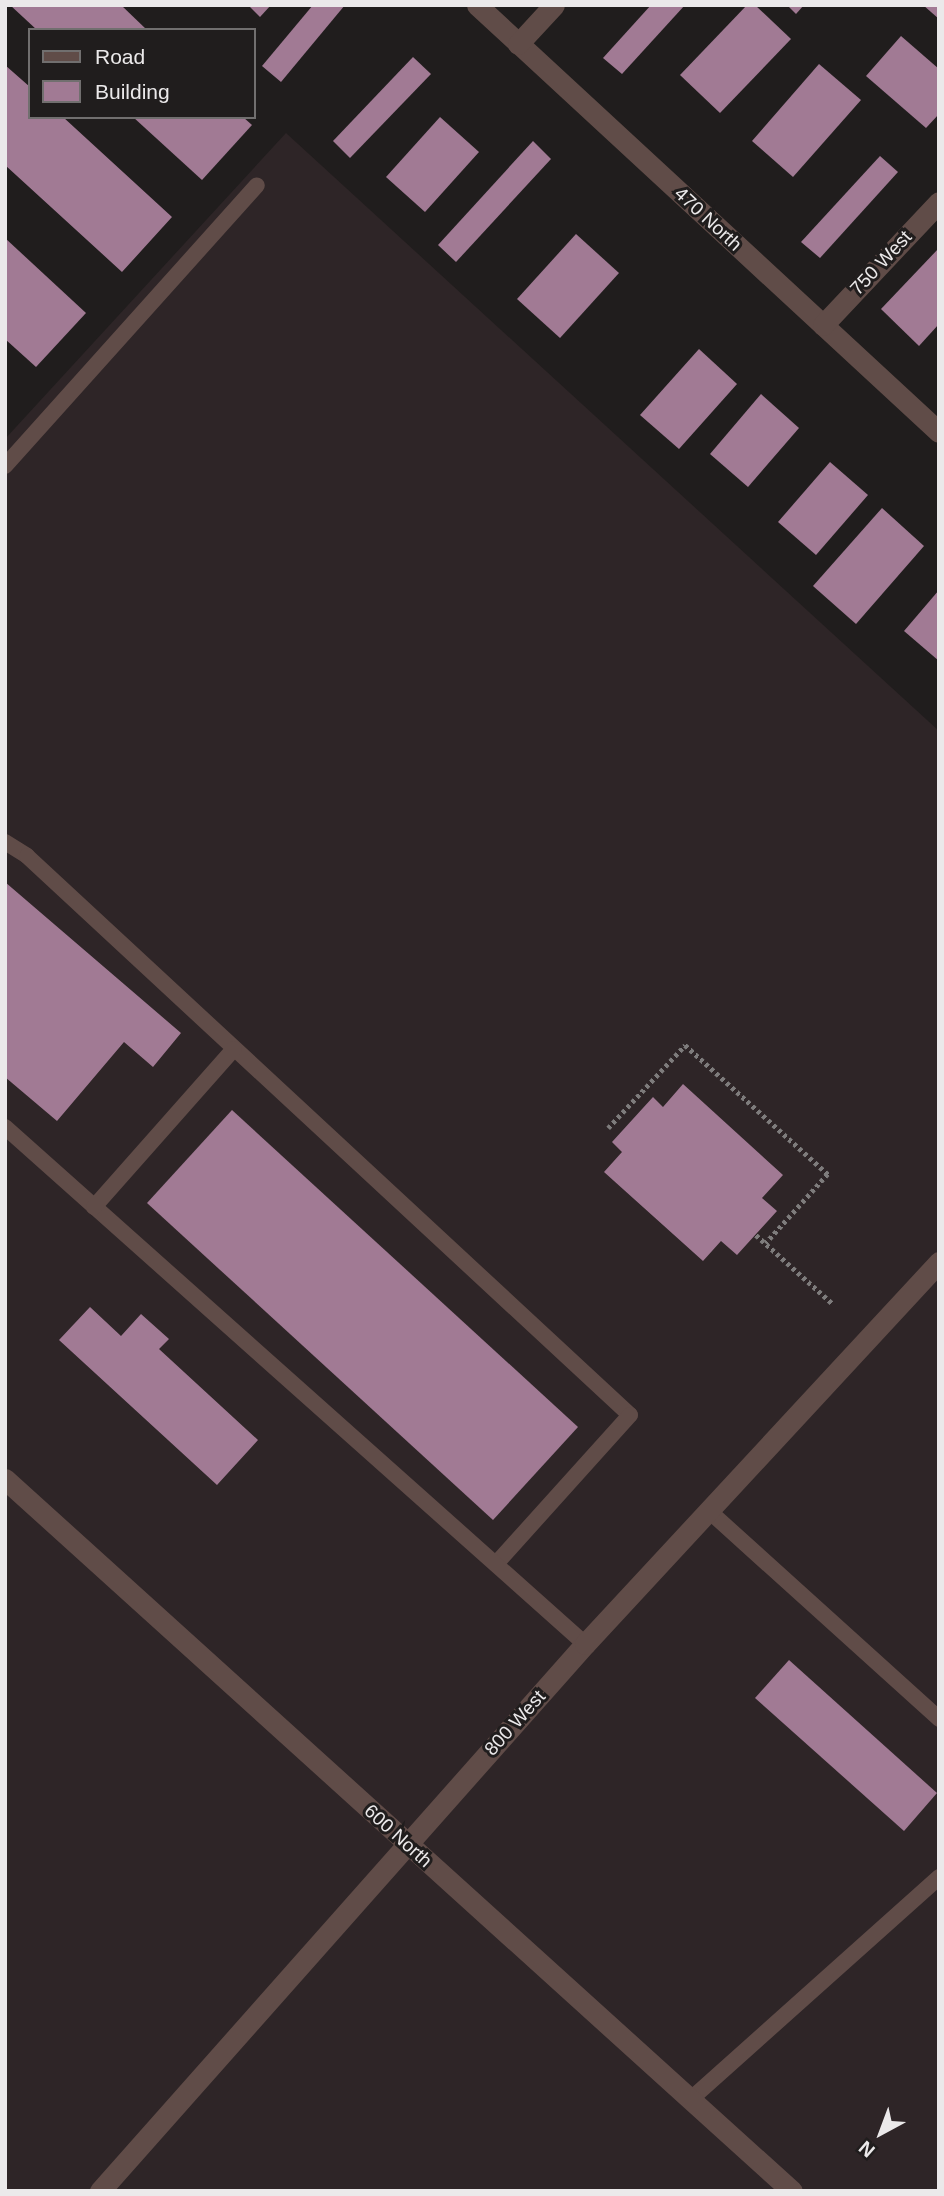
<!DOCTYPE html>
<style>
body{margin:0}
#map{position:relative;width:944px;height:2196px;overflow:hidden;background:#201d1d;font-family:Helvetica,sans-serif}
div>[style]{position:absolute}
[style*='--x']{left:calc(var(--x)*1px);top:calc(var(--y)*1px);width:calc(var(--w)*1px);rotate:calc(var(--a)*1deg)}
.built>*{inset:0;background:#2e2527}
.building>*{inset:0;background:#a17a94}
.path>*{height:4.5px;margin-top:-2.25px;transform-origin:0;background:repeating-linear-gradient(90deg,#7e7c7c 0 3.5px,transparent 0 7px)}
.lane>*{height:16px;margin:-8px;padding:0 8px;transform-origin:8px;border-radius:8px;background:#604c48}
.street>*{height:21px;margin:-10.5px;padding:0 10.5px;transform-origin:10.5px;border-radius:10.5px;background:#604c48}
span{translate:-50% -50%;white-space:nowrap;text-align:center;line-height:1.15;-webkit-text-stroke:6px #201d1d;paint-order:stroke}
.street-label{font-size:19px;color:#ebe9ea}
.frame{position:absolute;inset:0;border:7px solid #ebe9ea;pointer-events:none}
.legend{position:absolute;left:28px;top:28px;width:228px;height:91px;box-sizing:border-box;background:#201d1d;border:2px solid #716f6f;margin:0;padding:9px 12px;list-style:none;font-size:21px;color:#ebe9ea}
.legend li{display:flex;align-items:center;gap:14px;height:35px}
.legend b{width:35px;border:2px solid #716f6f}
.north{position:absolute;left:846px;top:2098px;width:70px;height:70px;-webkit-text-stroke:5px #201d1d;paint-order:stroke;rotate:221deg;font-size:19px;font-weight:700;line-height:28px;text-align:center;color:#ebe9ea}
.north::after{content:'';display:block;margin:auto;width:24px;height:32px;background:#ebe9ea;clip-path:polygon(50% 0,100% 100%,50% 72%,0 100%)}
</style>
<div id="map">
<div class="built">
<i style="clip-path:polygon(286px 133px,939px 731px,939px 2191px,5px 2191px,5px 439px)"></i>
</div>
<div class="building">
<i style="clip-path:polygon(10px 5px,121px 5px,147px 30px,37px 30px)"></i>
<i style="clip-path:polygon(248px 5px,271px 5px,260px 17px)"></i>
<i style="clip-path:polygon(313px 5px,345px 5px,281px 82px,262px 66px)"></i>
<i style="clip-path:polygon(651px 5px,685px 5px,622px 74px,603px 58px)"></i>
<i style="clip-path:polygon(747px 5px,755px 5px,791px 39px,720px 113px,680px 75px)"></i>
<i style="clip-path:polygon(787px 5px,804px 5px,796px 14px)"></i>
<i style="clip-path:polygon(923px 5px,939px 5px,939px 19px)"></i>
<i style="clip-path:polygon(901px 36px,939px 69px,939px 114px,926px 128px,866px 76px)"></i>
<i style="clip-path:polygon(413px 57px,431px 74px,350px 158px,333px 141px)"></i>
<i style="clip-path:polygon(819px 64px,861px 100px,793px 177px,752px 141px)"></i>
<i style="clip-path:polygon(5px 65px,30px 87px,30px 117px,63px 117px,172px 217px,122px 272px,5px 165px)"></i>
<i style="clip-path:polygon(133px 117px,243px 117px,252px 125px,202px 180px)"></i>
<i style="clip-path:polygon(440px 117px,479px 152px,425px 212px,386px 177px)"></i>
<i style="clip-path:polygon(533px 141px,551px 159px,456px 262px,438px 245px)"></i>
<i style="clip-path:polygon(880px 156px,898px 172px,820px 258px,801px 242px)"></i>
<i style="clip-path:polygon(576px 234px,619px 273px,560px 338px,517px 299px)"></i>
<i style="clip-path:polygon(5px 238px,86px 313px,36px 367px,5px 339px)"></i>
<i style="clip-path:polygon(939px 248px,939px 324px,919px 346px,881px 309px)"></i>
<i style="clip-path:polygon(699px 349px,737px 384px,679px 449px,640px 415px)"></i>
<i style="clip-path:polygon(761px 394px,799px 428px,748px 487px,710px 454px)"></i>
<i style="clip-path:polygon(830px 462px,868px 495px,816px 555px,778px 522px)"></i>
<i style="clip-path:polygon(882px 508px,924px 546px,856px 624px,813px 586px)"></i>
<i style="clip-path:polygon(939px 590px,939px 661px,904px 631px)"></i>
<i style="clip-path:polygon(5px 882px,181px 1033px,153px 1067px,124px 1042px,57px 1121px,5px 1077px)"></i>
<i style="clip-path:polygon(683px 1084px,783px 1175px,762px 1198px,777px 1211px,737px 1255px,721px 1241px,703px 1261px,604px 1172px,622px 1152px,612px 1142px,653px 1097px,663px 1107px)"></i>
<i style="clip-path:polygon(232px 1110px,578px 1427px,493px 1520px,147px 1203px)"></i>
<i style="clip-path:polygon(90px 1307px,121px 1336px,141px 1314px,169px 1339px,159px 1349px,258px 1440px,217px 1485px,59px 1340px)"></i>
<i style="clip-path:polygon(789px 1660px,937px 1793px,904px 1831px,755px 1698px)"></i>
</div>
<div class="path">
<i style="--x:608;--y:1128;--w:113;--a:-47.1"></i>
<i style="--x:685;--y:1045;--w:193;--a:42.1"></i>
<i style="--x:828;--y:1174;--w:93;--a:131.9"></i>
<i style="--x:756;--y:1235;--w:103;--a:41.9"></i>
</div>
<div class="lane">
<i style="--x:5;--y:466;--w:377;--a:-48.1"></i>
<i style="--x:5;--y:842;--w:26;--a:32"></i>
<i style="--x:27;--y:856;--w:822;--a:42.83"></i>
<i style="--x:630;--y:1415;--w:200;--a:132"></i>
<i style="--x:5;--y:1127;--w:777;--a:41.71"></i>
<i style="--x:94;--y:1207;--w:211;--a:-48.5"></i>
<i style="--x:708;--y:1510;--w:312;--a:42.1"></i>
<i style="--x:691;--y:2099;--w:333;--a:-41.8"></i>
</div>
<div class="street">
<i style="--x:477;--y:5;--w:629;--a:42.75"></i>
<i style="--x:518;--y:44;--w:53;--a:-47.3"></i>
<i style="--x:823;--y:325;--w:169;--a:-46.7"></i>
<i style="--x:5;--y:1479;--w:1061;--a:42.14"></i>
<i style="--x:100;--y:2191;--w:731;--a:-48.44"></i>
<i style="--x:585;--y:1644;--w:521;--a:-47.18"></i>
</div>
<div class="street-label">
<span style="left:708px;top:219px;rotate:43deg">470 North</span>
<span style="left:881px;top:263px;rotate:-47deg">750 West</span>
<span style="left:515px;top:1723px;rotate:-48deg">800 West</span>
<span style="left:398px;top:1836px;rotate:42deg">600 North</span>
</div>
<div class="frame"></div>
<ul class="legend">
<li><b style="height:9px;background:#604c48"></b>Road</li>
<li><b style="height:19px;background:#a17a94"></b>Building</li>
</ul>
<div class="north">N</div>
</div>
